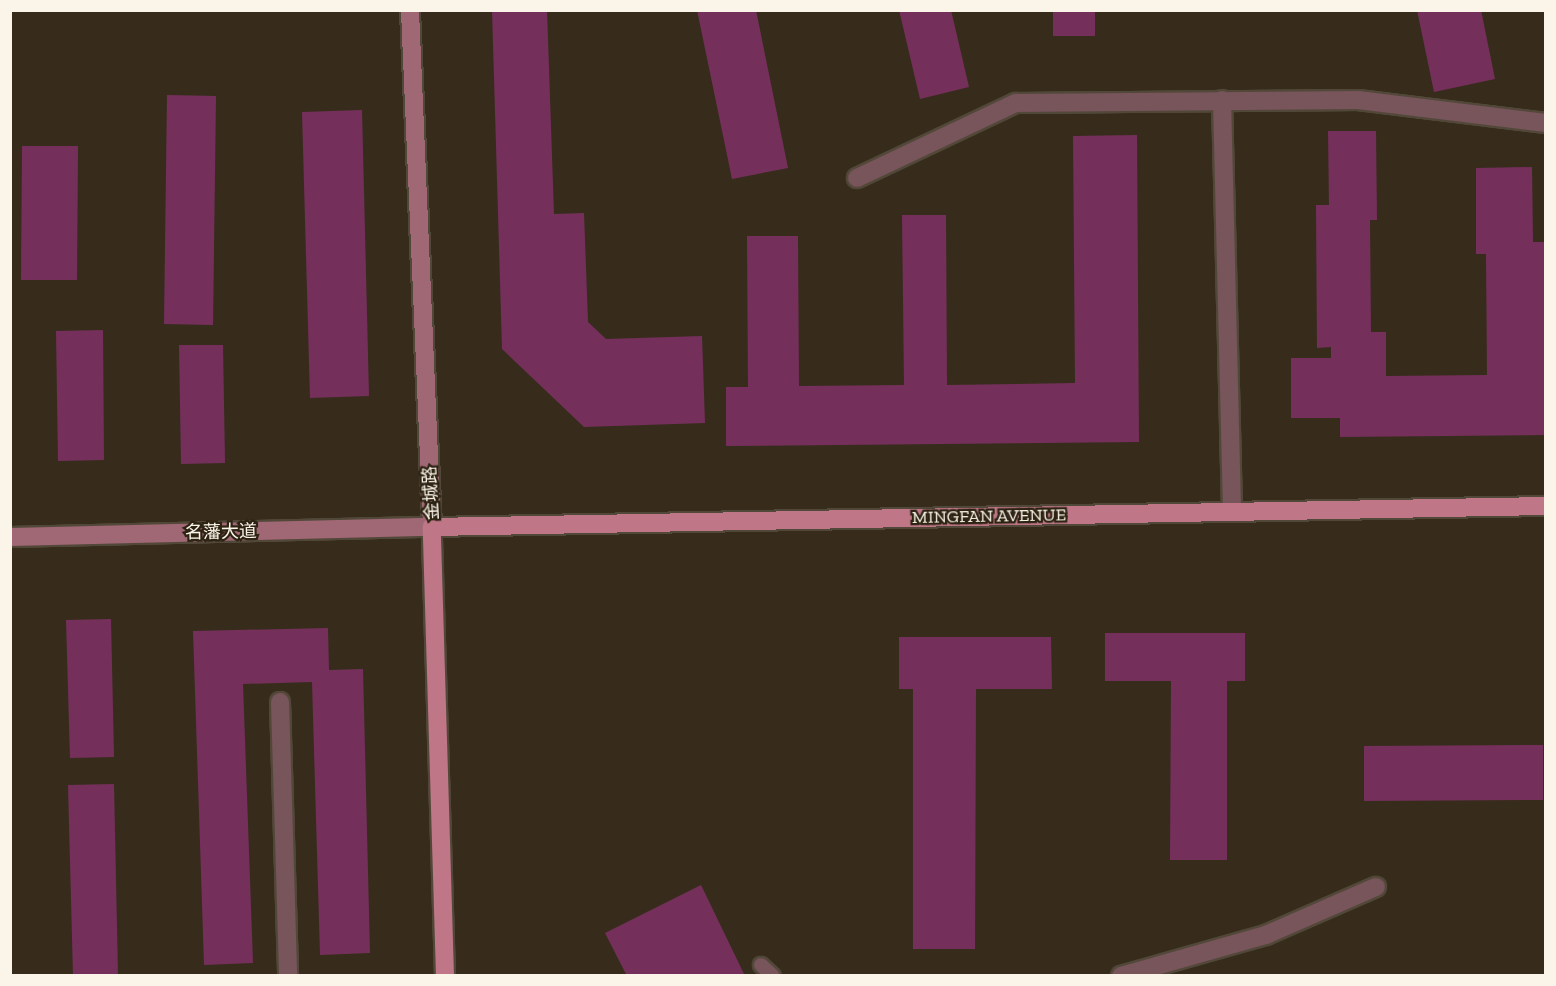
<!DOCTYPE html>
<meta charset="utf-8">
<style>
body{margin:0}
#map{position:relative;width:1556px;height:986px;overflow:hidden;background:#372c1c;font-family:"Zilla Slab","Noto Sans SC",serif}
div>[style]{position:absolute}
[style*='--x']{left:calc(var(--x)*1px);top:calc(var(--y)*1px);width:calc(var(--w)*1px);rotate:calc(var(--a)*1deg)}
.building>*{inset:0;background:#74305b}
.roads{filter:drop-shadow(2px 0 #524839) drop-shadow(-2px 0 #524839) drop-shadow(0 2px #524839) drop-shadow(0 -2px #524839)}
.service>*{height:14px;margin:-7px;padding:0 7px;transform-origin:7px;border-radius:7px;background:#78545b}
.pedestrian>*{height:18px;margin:-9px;padding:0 9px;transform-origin:9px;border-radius:9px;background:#78545b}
.minor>*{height:18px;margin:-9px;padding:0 9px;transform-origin:9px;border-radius:9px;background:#78545b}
.secondary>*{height:18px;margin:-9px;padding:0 9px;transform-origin:9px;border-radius:9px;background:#a06774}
.primary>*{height:18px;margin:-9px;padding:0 9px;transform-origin:9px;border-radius:9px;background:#bf7687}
span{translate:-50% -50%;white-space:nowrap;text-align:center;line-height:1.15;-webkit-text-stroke:4.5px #2d2313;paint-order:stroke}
.street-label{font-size:18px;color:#fbf4e9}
.frame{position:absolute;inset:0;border:12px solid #fbf4e9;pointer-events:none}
</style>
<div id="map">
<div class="building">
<i style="clip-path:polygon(492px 10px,547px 10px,554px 214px,584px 213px,588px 322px,606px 339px,702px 336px,705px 423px,584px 427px,502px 349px)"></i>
<i style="clip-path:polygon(697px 10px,756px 10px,788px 168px,732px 179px)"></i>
<i style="clip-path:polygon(899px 10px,951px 10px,969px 87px,920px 99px)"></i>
<i style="clip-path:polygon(1053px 10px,1095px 10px,1095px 36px,1053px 36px)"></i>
<i style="clip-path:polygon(1417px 10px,1481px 10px,1495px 79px,1434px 92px)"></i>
<i style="clip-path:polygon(167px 95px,216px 96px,213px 325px,164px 324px)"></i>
<i style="clip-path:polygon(362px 110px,369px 396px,310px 398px,302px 112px)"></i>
<i style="clip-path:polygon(1328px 131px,1376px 131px,1377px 220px,1370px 220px,1371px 332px,1386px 332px,1386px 376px,1487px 375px,1486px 254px,1476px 254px,1476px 168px,1532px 167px,1533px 242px,1546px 242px,1546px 435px,1340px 437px,1340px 418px,1291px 418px,1291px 358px,1331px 358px,1331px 347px,1317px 348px,1316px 205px,1329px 205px)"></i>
<i style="clip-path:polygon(1137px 135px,1139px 442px,726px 446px,726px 387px,748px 387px,747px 236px,798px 236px,799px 386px,904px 385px,902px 215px,946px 215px,947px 385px,1075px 383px,1073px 136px)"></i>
<i style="clip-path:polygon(22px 146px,78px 146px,77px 280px,21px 280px)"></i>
<i style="clip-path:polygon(103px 330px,104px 460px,58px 461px,56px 331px)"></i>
<i style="clip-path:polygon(179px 345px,223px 345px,225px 463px,181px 464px)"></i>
<i style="clip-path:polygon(111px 619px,114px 757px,70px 758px,66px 620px)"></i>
<i style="clip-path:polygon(328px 628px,329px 670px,363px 669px,370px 953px,320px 955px,312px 682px,243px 684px,253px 963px,204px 965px,193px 631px)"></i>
<i style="clip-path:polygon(1105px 633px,1245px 633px,1245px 681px,1227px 681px,1227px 860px,1170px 860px,1171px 681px,1105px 681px)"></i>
<i style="clip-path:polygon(899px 637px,1051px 637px,1052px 689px,976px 689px,975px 949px,913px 949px,913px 689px,899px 689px)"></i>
<i style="clip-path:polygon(1543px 745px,1543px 800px,1364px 801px,1364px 746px)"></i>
<i style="clip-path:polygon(114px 784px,118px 976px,73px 976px,68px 785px)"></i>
<i style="clip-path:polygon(701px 885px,745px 976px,627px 976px,605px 933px)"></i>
</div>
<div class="roads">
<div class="service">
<i style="--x:761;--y:965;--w:16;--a:43"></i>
</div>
<div class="pedestrian">
<i style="--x:1222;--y:100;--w:412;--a:88.6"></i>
</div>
<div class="minor">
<i style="--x:857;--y:178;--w:176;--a:-25.3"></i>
<i style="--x:1016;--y:103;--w:342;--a:-0.5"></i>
<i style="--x:1358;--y:100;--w:189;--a:7"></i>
<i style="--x:280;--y:702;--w:274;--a:88.3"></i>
<i style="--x:1121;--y:976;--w:151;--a:-15.8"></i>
<i style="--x:1266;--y:935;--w:120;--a:-23.6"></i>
</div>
<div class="secondary">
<i style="--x:10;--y:537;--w:422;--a:-1.4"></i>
<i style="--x:432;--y:527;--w:517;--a:-92.44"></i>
</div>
<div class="primary">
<i style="--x:445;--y:976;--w:449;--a:-91.7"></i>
<i style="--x:432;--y:527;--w:1114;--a:-1.08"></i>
</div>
</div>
<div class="street-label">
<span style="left:431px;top:493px;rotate:-93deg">金城路</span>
<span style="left:989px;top:516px;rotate:-1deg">MINGFAN AVENUE</span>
<span style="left:221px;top:532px;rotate:-1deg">名藩大道</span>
</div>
<div class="frame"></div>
</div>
